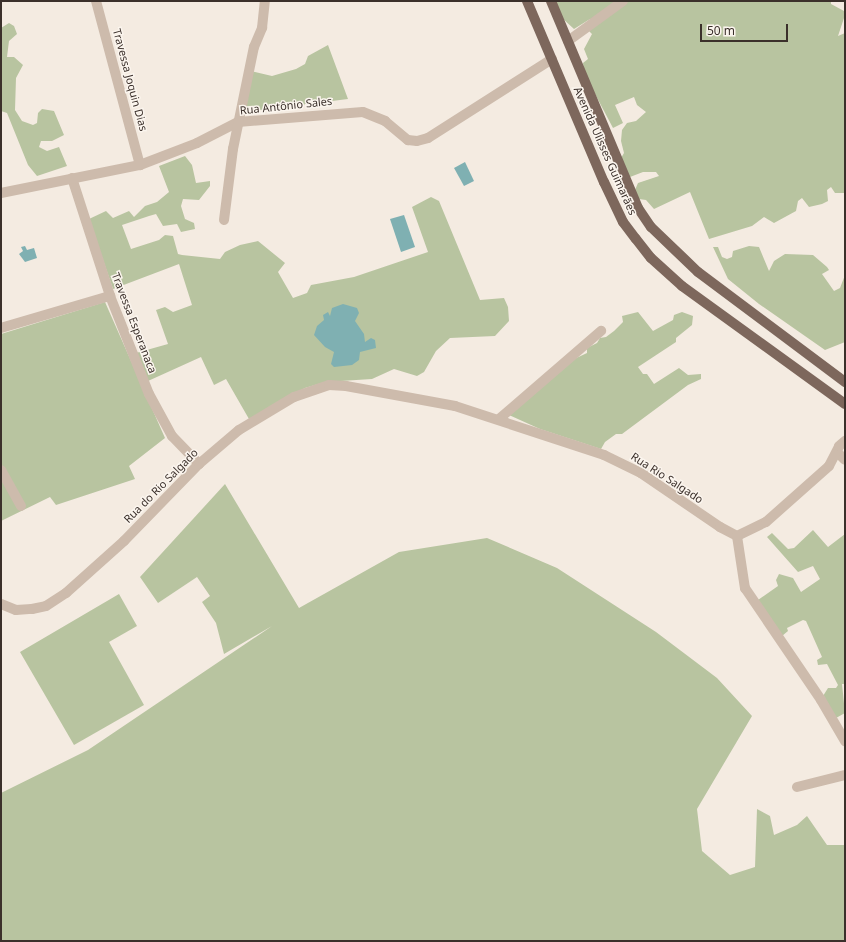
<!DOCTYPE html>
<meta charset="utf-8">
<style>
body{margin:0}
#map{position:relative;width:846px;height:942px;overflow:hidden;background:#f4ebe1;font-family:"Noto Sans",sans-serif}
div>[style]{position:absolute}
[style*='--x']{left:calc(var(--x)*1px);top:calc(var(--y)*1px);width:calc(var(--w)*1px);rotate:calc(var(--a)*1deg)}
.green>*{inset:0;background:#b8c4a0}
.water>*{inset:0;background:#7fb0b2}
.minor>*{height:10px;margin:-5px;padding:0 5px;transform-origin:5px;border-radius:5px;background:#cdbbac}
.major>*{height:10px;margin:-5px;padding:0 5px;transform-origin:5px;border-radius:5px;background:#7d675c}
span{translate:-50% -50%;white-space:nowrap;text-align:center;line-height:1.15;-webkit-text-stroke:3px #fbf5ee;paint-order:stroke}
.street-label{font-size:11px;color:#3b302b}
.frame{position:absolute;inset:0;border:2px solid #3b302b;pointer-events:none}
.scale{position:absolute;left:700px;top:24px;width:88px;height:18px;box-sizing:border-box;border:2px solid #3b302b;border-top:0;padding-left:5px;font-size:12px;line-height:14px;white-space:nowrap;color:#3b302b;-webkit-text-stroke:3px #fbf5ee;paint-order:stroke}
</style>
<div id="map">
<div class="green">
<i style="clip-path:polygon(553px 1px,831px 1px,831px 4px,844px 11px,845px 15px,838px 36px,845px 33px,845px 193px,835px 193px,831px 187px,827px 190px,828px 201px,822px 204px,809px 207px,802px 198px,798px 201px,796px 211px,774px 223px,764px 217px,752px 226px,709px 239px,690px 192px,654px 209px,646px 200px,639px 199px,635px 190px,638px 183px,659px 176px,656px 172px,643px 172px,630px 177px,626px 174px,621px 158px,624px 153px,621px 141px,622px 130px,627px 123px,636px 121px,646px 112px,637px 105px,634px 97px,615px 105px,623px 123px,613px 128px,584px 73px,583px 63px,588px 59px,584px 49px,592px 34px,589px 31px,590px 19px,574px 29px,561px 17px)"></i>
<i style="clip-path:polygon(9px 23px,14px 26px,17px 34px,9px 41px,7px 57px,14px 57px,23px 65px,16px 78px,15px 110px,22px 121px,33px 125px,37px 123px,38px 113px,42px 109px,54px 111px,64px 135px,52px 141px,41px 141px,39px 147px,47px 151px,59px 147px,67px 166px,37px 176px,28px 165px,7px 113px,1px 111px,1px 28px)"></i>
<i style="clip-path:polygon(328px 45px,348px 99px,244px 112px,251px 71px,272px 76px,296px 69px,305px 64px,308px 56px)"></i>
<i style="clip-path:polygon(185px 156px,192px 165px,196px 183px,210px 181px,210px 186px,199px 200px,183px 199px,181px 206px,185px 219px,194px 223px,195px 229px,181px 232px,177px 224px,163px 226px,156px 214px,149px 216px,122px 225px,131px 249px,159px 240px,165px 235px,173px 236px,178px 254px,182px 255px,220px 259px,225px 252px,240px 245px,258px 241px,285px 263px,278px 272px,293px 298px,307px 293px,311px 285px,354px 277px,428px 252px,412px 207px,431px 197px,439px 201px,480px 300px,504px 298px,508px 307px,509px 321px,495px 336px,450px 338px,436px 351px,424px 372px,417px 376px,394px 369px,372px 379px,325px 382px,305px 388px,249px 419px,226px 379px,214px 385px,201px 357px,148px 381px,136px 353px,168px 344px,156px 310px,165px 307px,173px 312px,192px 305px,179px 264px,113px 289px,89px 219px,106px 211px,113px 218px,129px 211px,134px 217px,145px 206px,157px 202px,169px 192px,159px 166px)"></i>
<i style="clip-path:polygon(749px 246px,759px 247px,769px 271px,774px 261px,785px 254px,813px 255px,827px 267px,829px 270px,822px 274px,834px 291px,840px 288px,845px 275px,845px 342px,825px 350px,759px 304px,728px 279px,713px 247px,718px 247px,722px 257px,727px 259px,732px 257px,733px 251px)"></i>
<i style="clip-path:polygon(105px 302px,165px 438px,129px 466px,135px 479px,56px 505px,50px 497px,1px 521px,1px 334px)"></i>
<i style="clip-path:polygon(638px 312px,653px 331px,673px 320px,674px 315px,682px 312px,693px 316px,692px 325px,676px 338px,676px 342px,638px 367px,643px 374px,647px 374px,654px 384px,679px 368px,688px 375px,701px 374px,701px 379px,688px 385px,622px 434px,616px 434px,605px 442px,601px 449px,540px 429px,509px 415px,570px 361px,587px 353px,587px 348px,597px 343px,600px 338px,606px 337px,614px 331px,623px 322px,622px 316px)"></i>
<i style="clip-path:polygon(225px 484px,299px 608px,399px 552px,487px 538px,557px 568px,656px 632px,717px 678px,752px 716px,697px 809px,702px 851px,730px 875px,755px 867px,757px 809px,770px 816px,774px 835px,797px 825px,807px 816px,827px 845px,845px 845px,845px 941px,1px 941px,1px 793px,88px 750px,272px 626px,224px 654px,216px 623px,202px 602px,210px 596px,197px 577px,158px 603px,140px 577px)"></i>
<i style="clip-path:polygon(813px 530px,828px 547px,845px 534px,845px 684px,842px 684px,845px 713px,836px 718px,823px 696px,828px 688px,836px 688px,838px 685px,827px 664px,818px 665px,817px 660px,822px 657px,806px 621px,803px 620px,787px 628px,788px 631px,782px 636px,758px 600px,778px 586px,776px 580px,779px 574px,793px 578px,801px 592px,820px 579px,813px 566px,798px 572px,767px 537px,772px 533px,788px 549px,794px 548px)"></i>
<i style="clip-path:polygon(119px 594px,137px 626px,109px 642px,144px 705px,74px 745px,20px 652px)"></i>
</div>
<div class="water">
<i style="clip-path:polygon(465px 162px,474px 181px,464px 186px,454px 168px)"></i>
<i style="clip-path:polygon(404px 215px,415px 247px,401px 252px,390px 219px)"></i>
<i style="clip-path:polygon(25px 246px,27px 250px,34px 248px,37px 258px,25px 262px,19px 254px,23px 251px,21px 247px)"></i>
<i style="clip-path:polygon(343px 304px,357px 308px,359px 313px,355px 321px,364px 334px,365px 342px,371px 338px,375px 340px,376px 348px,360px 352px,359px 360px,352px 365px,334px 367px,331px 364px,334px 352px,325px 347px,314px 335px,317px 326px,324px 320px,323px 315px,328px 312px,330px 316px,332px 308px)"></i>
</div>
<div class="minor">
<i style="--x:96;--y:1;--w:170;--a:75"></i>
<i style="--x:568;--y:41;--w:68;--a:-36"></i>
<i style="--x:72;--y:178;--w:124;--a:72.1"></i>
<i style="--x:110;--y:296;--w:105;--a:68.3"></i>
<i style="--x:149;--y:394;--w:48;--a:61.3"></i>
<i style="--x:172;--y:436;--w:39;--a:46"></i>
<i style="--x:1;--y:193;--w:142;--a:-11.4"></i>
<i style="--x:140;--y:165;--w:61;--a:-21.1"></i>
<i style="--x:197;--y:143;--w:46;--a:-27.1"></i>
<i style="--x:238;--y:122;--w:125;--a:-4.6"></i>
<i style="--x:363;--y:112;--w:24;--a:22"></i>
<i style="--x:385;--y:121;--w:30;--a:40"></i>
<i style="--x:408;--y:140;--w:9;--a:6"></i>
<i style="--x:417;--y:141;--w:11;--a:-15"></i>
<i style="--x:428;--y:138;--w:147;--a:-32.5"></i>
<i style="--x:224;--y:220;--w:72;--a:-82.8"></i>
<i style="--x:233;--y:149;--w:104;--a:-78.4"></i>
<i style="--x:254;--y:47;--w:21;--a:-67"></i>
<i style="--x:262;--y:28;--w:27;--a:-84"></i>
<i style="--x:1;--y:328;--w:114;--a:-16.4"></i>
<i style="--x:499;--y:419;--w:135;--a:-40.8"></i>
<i style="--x:837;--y:452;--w:11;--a:45"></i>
<i style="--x:1;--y:470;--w:41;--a:60.9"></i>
<i style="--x:737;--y:536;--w:53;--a:81.3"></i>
<i style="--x:745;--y:588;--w:135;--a:55.8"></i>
<i style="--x:821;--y:700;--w:48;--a:59.7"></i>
<i style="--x:1;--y:604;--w:16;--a:22"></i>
<i style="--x:16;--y:610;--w:16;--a:-4"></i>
<i style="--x:32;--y:609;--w:14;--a:-12"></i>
<i style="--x:46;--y:606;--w:24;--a:-33"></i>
<i style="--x:66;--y:593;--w:78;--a:-41.9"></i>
<i style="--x:124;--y:541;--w:107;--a:-45.8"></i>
<i style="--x:199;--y:464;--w:52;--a:-40.4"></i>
<i style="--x:239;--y:430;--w:64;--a:-31"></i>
<i style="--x:294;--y:397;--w:37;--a:-19"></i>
<i style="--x:329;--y:385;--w:17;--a:3"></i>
<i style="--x:346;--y:386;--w:111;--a:10.4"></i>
<i style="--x:455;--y:406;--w:157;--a:18.2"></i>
<i style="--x:604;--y:455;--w:41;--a:25.9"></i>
<i style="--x:641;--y:473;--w:96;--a:34.4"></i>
<i style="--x:720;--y:527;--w:19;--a:28"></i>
<i style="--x:737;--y:536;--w:32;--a:-26"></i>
<i style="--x:766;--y:522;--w:84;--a:-41.6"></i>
<i style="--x:829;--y:466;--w:22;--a:-63"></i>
<i style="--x:839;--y:446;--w:8;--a:-40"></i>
<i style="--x:797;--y:787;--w:49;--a:-14"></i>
</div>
<div class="major">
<i style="--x:527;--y:1;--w:197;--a:67"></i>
<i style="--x:604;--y:182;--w:44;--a:64.6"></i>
<i style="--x:623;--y:222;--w:21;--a:53"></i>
<i style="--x:636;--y:239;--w:24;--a:52"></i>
<i style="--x:651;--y:258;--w:42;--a:42.1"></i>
<i style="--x:682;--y:286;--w:201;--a:35.9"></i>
<i style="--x:551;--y:1;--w:225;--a:67.2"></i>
<i style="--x:638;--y:208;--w:23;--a:56"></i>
<i style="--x:651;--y:227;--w:65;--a:43.8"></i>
<i style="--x:698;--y:272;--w:184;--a:36.8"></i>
</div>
<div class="street-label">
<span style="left:130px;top:80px;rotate:75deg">Travessa Joquin Dias</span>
<span style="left:286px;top:106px;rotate:-6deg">Rua Antônio Sales</span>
<span style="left:605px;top:151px;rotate:66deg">Avenida Ulisses Guimarães</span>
<span style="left:134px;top:323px;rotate:69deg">Travessa Esperanaca</span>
<span style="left:667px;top:478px;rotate:33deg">Rua Rio Salgado</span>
<span style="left:161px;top:486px;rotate:-45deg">Rua do Rio Salgado</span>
</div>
<div class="frame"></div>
<div class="scale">50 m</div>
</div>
